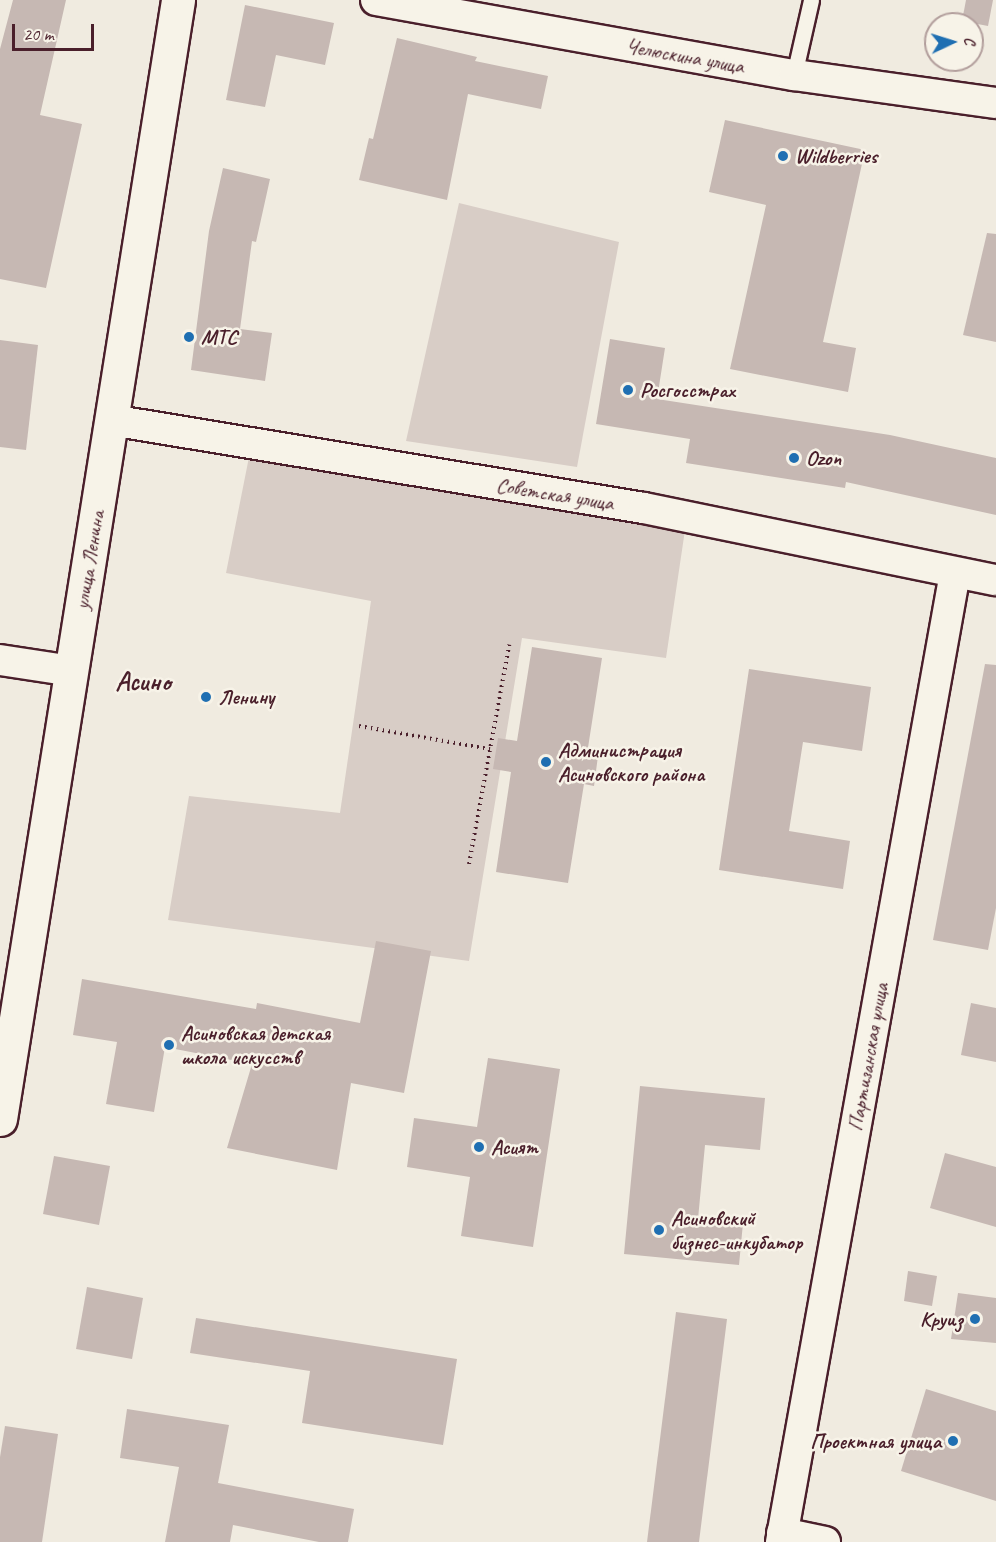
<!DOCTYPE html>
<meta charset="utf-8">
<style>
body{margin:0}
#map{position:relative;width:996px;height:1542px;overflow:hidden;background:#f0ebe0;font-family:Caveat,sans-serif}
div>[style]{position:absolute}
[style*='--x']{left:calc(var(--x)*1px);top:calc(var(--y)*1px);width:calc(var(--w)*1px);rotate:calc(var(--a)*1deg)}
.green>*{inset:0;background:#d8cdc6}
.building>*{inset:0;background:#c6b8b3}
.path>*{height:4px;margin-top:-2px;transform-origin:0;background:repeating-linear-gradient(90deg,#4a1f2b 0 1.5px,transparent 0 6px)}
.roads{filter:drop-shadow(2px 0 #4a1f2b) drop-shadow(-2px 0 #4a1f2b) drop-shadow(0 2px #4a1f2b) drop-shadow(0 -2px #4a1f2b)}
.lane>*{height:15px;margin:-7.5px;padding:0 7.5px;transform-origin:7.5px;border-radius:7.5px;background:#f7f3e8}
.street>*{height:30px;margin:-15px;padding:0 15px;transform-origin:15px;border-radius:15px;background:#f7f3e8}
.secondary>*{height:33px;margin:-16.5px;padding:0 16.5px;transform-origin:16.5px;border-radius:16.5px;background:#f7f3e8}
.dots>*{width:16px;height:16px;translate:-50% -50%;box-sizing:border-box;border:3px solid #f7f3e8;border-radius:50%}
span{translate:-50% -50%;white-space:nowrap;text-align:center;line-height:1.15;-webkit-text-stroke:5px #f7f3e8;paint-order:stroke}
.street-label{font-size:21px;color:#4a1f2b}
.poi-label{font-size:21px;color:#4a1f2b;font-weight:700}
.left{translate:0 -50%;text-align:left}
.right{translate:-100% -50%;text-align:right}
.district-label{font-size:27px;color:#4a1f2b;font-weight:700}
.north{position:absolute;left:924px;top:12px;width:60px;height:60px;box-sizing:border-box;background:#f7f3e8;border:2px solid #b29e9c;border-radius:50%;rotate:86deg;font-size:16px;font-weight:700;line-height:24px;text-align:center;color:#4a1f2b}
.north::after{content:'';display:block;margin:auto;width:21px;height:27px;background:#1f6fb2;clip-path:polygon(50% 0,100% 100%,50% 72%,0 100%)}
.scale{position:absolute;left:12px;top:24px;width:82px;height:27px;box-sizing:border-box;border:3px solid #4a1f2b;border-top:0;padding-left:8px;font-size:18px;line-height:21px;white-space:nowrap;color:#4a1f2b;-webkit-text-stroke:4px #f7f3e8;paint-order:stroke}
</style>
<div id="map">
<div class="green">
<i style="clip-path:polygon(459px 203px,619px 242px,577px 467px,406px 441px)"></i>
<i style="clip-path:polygon(250px 452px,685px 530px,666px 658px,522px 638px,469px 961px,168px 920px,189px 796px,340px 813px,371px 601px,226px 573px)"></i>
</div>
<div class="building">
<i style="clip-path:polygon(13px 0,66px 0,40px 115px,82px 124px,46px 288px,0 279px,0 49px)"></i>
<i style="clip-path:polygon(966px 0,993px 0,988px 26px,962px 21px)"></i>
<i style="clip-path:polygon(245px 5px,334px 23px,325px 65px,276px 55px,265px 107px,226px 100px)"></i>
<i style="clip-path:polygon(397px 38px,477px 57px,475px 61px,548px 76px,541px 109px,468px 94px,447px 200px,359px 180px,369px 138px,373px 139px)"></i>
<i style="clip-path:polygon(725px 120px,865px 150px,823px 342px,856px 348px,848px 392px,730px 369px,766px 205px,709px 192px)"></i>
<i style="clip-path:polygon(223px 168px,270px 179px,256px 242px,252px 241px,240px 329px,272px 333px,265px 381px,191px 370px,209px 231px)"></i>
<i style="clip-path:polygon(987px 233px,996px 234px,996px 342px,963px 335px)"></i>
<i style="clip-path:polygon(610px 339px,665px 348px,657px 399px,890px 435px,996px 458px,996px 515px,846px 482px,845px 488px,686px 463px,690px 439px,596px 424px)"></i>
<i style="clip-path:polygon(0 340px,38px 345px,26px 450px,0 447px)"></i>
<i style="clip-path:polygon(532px 647px,602px 658px,587px 754px,598px 756px,594px 786px,584px 784px,568px 883px,496px 872px,511px 772px,493px 769px,498px 738px,517px 741px)"></i>
<i style="clip-path:polygon(985px 664px,996px 665px,996px 908px,988px 950px,933px 940px)"></i>
<i style="clip-path:polygon(749px 669px,871px 687px,862px 751px,803px 742px,789px 831px,850px 841px,843px 889px,719px 870px)"></i>
<i style="clip-path:polygon(376px 941px,431px 951px,404px 1093px,351px 1083px,337px 1170px,227px 1148px,252px 1064px,165px 1047px,154px 1112px,106px 1104px,117px 1042px,73px 1035px,82px 979px,256px 1009px,257px 1003px,360px 1023px)"></i>
<i style="clip-path:polygon(971px 1003px,996px 1008px,996px 1062px,961px 1055px)"></i>
<i style="clip-path:polygon(488px 1058px,560px 1069px,533px 1247px,461px 1236px,470px 1177px,407px 1167px,414px 1118px,477px 1127px)"></i>
<i style="clip-path:polygon(640px 1086px,765px 1098px,760px 1150px,705px 1145px,698px 1219px,743px 1223px,739px 1265px,624px 1254px)"></i>
<i style="clip-path:polygon(945px 1153px,996px 1167px,996px 1227px,930px 1208px)"></i>
<i style="clip-path:polygon(54px 1156px,110px 1166px,99px 1225px,43px 1214px)"></i>
<i style="clip-path:polygon(908px 1271px,937px 1276px,932px 1306px,904px 1301px)"></i>
<i style="clip-path:polygon(87px 1287px,143px 1298px,132px 1359px,76px 1349px)"></i>
<i style="clip-path:polygon(958px 1293px,996px 1298px,996px 1343px,951px 1339px)"></i>
<i style="clip-path:polygon(676px 1312px,727px 1319px,699px 1542px,647px 1542px)"></i>
<i style="clip-path:polygon(196px 1318px,457px 1359px,443px 1445px,302px 1423px,310px 1371px,190px 1353px)"></i>
<i style="clip-path:polygon(926px 1389px,996px 1411px,996px 1501px,901px 1471px)"></i>
<i style="clip-path:polygon(127px 1409px,229px 1425px,218px 1483px,354px 1509px,348px 1542px,319px 1542px,233px 1525px,230px 1542px,165px 1542px,179px 1467px,120px 1458px)"></i>
<i style="clip-path:polygon(5px 1426px,58px 1434px,42px 1542px,0 1542px,0 1457px)"></i>
</div>
<div class="path">
<i style="--x:359;--y:726;--w:133;--a:10"></i>
<i style="--x:469;--y:864;--w:223;--a:-79.6"></i>
</div>
<div class="roads">
<div class="lane">
<i style="--x:794;--y:75;--w:77;--a:-77.2"></i>
</div>
<div class="street">
<i style="--x:376;--y:0;--w:425;--a:10.2"></i>
<i style="--x:794;--y:75;--w:204;--a:7.9"></i>
<i style="--x:111;--y:420;--w:540;--a:9.38"></i>
<i style="--x:644;--y:508;--w:359;--a:11.6"></i>
<i style="--x:0;--y:660;--w:73;--a:8.7"></i>
<i style="--x:782;--y:1533;--w:44;--a:11.8"></i>
<i style="--x:781;--y:1542;--w:984;--a:-79.82"></i>
</div>
<div class="secondary">
<i style="--x:0;--y:1119;--w:1133;--a:-80.96"></i>
</div>
</div>
<div class="dots">
<i style="left:783px;top:156px;background:#1f6fb2"></i>
<i style="left:189px;top:337px;background:#1f6fb2"></i>
<i style="left:628px;top:390px;background:#1f6fb2"></i>
<i style="left:794px;top:458px;background:#1f6fb2"></i>
<i style="left:206px;top:697px;background:#1f6fb2"></i>
<i style="left:546px;top:762px;background:#1f6fb2"></i>
<i style="left:169px;top:1045px;background:#1f6fb2"></i>
<i style="left:479px;top:1147px;background:#1f6fb2"></i>
<i style="left:659px;top:1230px;background:#1f6fb2"></i>
<i style="left:975px;top:1319px;background:#1f6fb2"></i>
<i style="left:953px;top:1441px;background:#1f6fb2"></i>
</div>
<div class="street-label">
<span style="left:685px;top:56px;rotate:10deg">Челюскина улица</span>
<span style="left:555px;top:494px;rotate:9deg">Советская улица</span>
<span style="left:89px;top:560px;rotate:-81deg">улица Ленина</span>
<span style="left:868px;top:1057px;rotate:-80deg">Партизанская улица</span>
</div>
<div class="poi-label">
<span class="left" style="left:795px;top:156px">Wildberries</span>
<span class="left" style="left:201px;top:337px">МТС</span>
<span class="left" style="left:640px;top:390px">Росгосстрах</span>
<span class="left" style="left:806px;top:458px">Ozon</span>
<span class="left" style="left:218px;top:697px">Ленину</span>
<span class="left" style="left:558px;top:762px">Администрация<br>Асиновского района</span>
<span class="left" style="left:181px;top:1045px">Асиновская детская<br>школа искусств</span>
<span class="left" style="left:491px;top:1147px">Асият</span>
<span class="left" style="left:671px;top:1230px">Асиновский<br>бизнес-инкубатор</span>
<span class="right" style="left:963px;top:1319px">Круиз</span>
<span class="right" style="left:941px;top:1441px">Проектная улица</span>
</div>
<div class="district-label">
<span style="left:143px;top:682px">Асино</span>
</div>
<div class="north">С</div>
<div class="scale">20 m</div>
</div>
